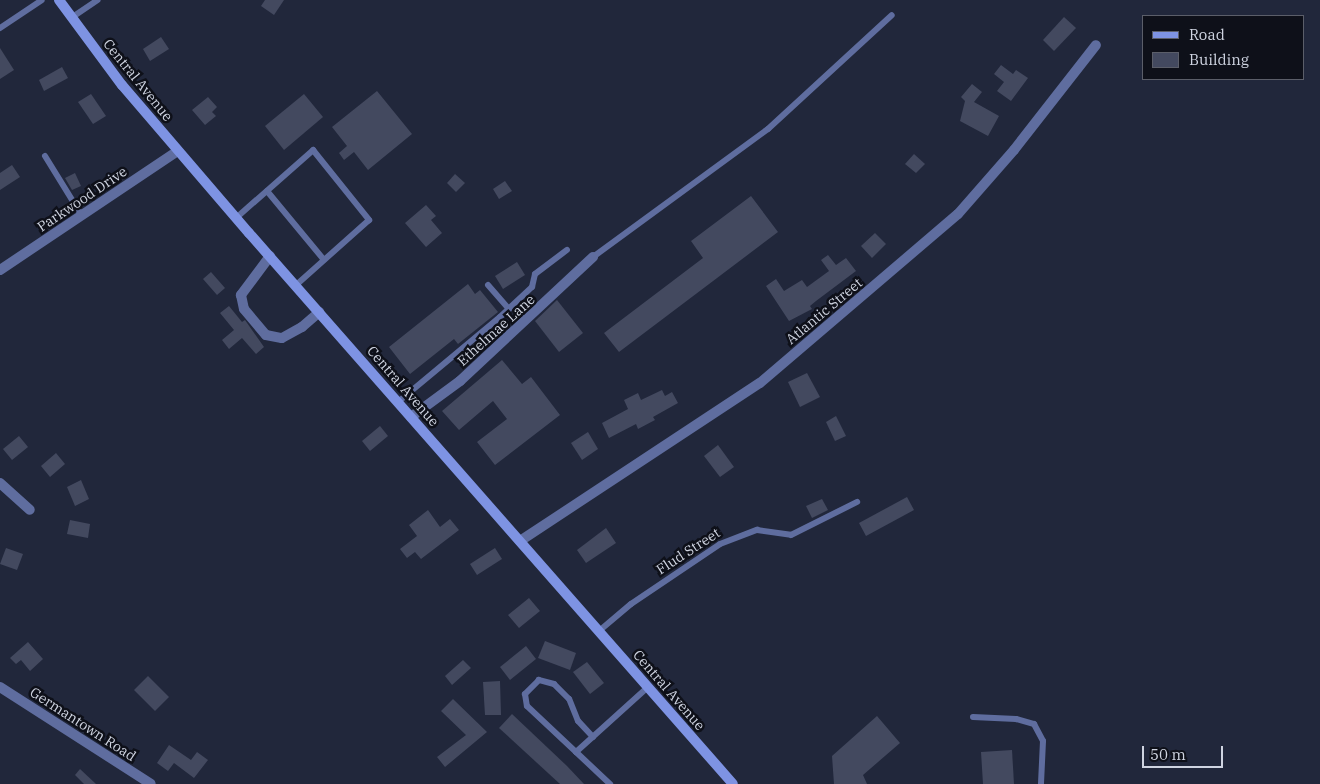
<!DOCTYPE html>
<style>
body{margin:0}
#map{position:relative;width:1320px;height:784px;overflow:hidden;background:#21273b;font-family:"IBM Plex Serif",serif}
div>[style]{position:absolute}
[style*='--x']{left:calc(var(--x)*1px);top:calc(var(--y)*1px);width:calc(var(--w)*1px);rotate:calc(var(--a)*1deg)}
.building>*{inset:0;background:#43495f}
.lane>*{height:6px;margin:-3px;padding:0 3px;transform-origin:3px;border-radius:3px;background:#5f6d9f}
.street>*{height:10px;margin:-5px;padding:0 5px;transform-origin:5px;border-radius:5px;background:#5f6d9f}
.secondary>*{height:10px;margin:-5px;padding:0 5px;transform-origin:5px;border-radius:5px;background:#7e93e3}
span{translate:-50% -50%;white-space:nowrap;text-align:center;line-height:1.15;-webkit-text-stroke:5px #0e1019;paint-order:stroke}
.street-label{font-size:14px;color:#cfd4e1}
.legend{position:absolute;left:1142px;top:15px;width:162px;height:65px;box-sizing:border-box;background:#0e1019;border:1px solid #5b5e69;margin:0;padding:6px 9px;list-style:none;font-size:15px;color:#cfd4e1}
.legend li{display:flex;align-items:center;gap:10px;height:25px}
.legend b{width:25px;border:1px solid #5b5e69}
.scale{position:absolute;left:1142px;top:746px;width:81px;height:22px;box-sizing:border-box;border:2px solid #cfd4e1;border-top:0;padding-left:6px;font-size:15px;line-height:18px;white-space:nowrap;color:#cfd4e1;-webkit-text-stroke:4px #0e1019;paint-order:stroke}
</style>
<div id="map">
<div class="building">
<i style="clip-path:polygon(265px 0,284px 0,274px 15px,261px 6px)"></i>
<i style="clip-path:polygon(1064px 17px,1076px 28px,1054px 51px,1043px 40px)"></i>
<i style="clip-path:polygon(161px 37px,169px 49px,150px 61px,143px 49px)"></i>
<i style="clip-path:polygon(0 48px,14px 70px,0 79px)"></i>
<i style="clip-path:polygon(1001px 65px,1013px 74px,1016px 70px,1028px 78px,1011px 101px,997px 91px,1004px 82px,994px 74px)"></i>
<i style="clip-path:polygon(62px 67px,68px 78px,44px 91px,39px 80px)"></i>
<i style="clip-path:polygon(972px 84px,982px 92px,974px 102px,999px 116px,988px 136px,960px 121px,965px 101px,961px 97px)"></i>
<i style="clip-path:polygon(377px 91px,412px 134px,368px 170px,354px 152px,344px 160px,339px 153px,347px 146px,332px 127px)"></i>
<i style="clip-path:polygon(91px 94px,106px 116px,93px 124px,78px 102px)"></i>
<i style="clip-path:polygon(304px 94px,323px 117px,284px 150px,265px 126px)"></i>
<i style="clip-path:polygon(208px 97px,217px 107px,212px 112px,216px 116px,205px 125px,192px 110px)"></i>
<i style="clip-path:polygon(914px 154px,925px 164px,916px 173px,905px 164px)"></i>
<i style="clip-path:polygon(12px 165px,20px 177px,0 190px,0 173px)"></i>
<i style="clip-path:polygon(75px 173px,81px 186px,72px 190px,65px 178px)"></i>
<i style="clip-path:polygon(455px 174px,465px 183px,456px 192px,447px 183px)"></i>
<i style="clip-path:polygon(505px 181px,512px 191px,499px 199px,493px 189px)"></i>
<i style="clip-path:polygon(751px 196px,778px 232px,619px 352px,604px 333px,703px 258px,691px 241px)"></i>
<i style="clip-path:polygon(426px 205px,436px 216px,431px 220px,442px 233px,426px 247px,405px 223px)"></i>
<i style="clip-path:polygon(875px 233px,886px 244px,872px 258px,861px 246px)"></i>
<i style="clip-path:polygon(828px 255px,836px 265px,846px 258px,856px 271px,816px 301px,810px 306px,812px 309px,789px 321px,766px 286px,776px 279px,784px 291px,802px 280px,807px 287px,829px 271px,821px 260px)"></i>
<i style="clip-path:polygon(517px 262px,525px 275px,503px 289px,495px 276px)"></i>
<i style="clip-path:polygon(211px 272px,225px 288px,217px 295px,203px 279px)"></i>
<i style="clip-path:polygon(468px 284px,475px 294px,480px 290px,498px 312px,458px 344px,454px 339px,410px 374px,389px 347px)"></i>
<i style="clip-path:polygon(557px 300px,583px 333px,559px 352px,535px 321px)"></i>
<i style="clip-path:polygon(229px 306px,242px 322px,245px 320px,264px 347px,256px 354px,242px 338px,229px 349px,222px 340px,234px 330px,220px 313px)"></i>
<i style="clip-path:polygon(502px 360px,522px 384px,531px 377px,560px 415px,495px 465px,477px 442px,507px 419px,493px 401px,459px 430px,442px 411px)"></i>
<i style="clip-path:polygon(807px 373px,820px 397px,800px 407px,788px 382px)"></i>
<i style="clip-path:polygon(662px 390px,665px 396px,672px 392px,678px 403px,653px 417px,655px 420px,638px 429px,636px 424px,609px 438px,602px 423px,628px 409px,624px 400px,638px 393px,641px 400px)"></i>
<i style="clip-path:polygon(836px 416px,846px 436px,835px 441px,826px 422px)"></i>
<i style="clip-path:polygon(380px 426px,388px 436px,370px 451px,362px 441px)"></i>
<i style="clip-path:polygon(588px 432px,598px 449px,582px 460px,571px 443px)"></i>
<i style="clip-path:polygon(19px 436px,28px 447px,12px 460px,3px 449px)"></i>
<i style="clip-path:polygon(718px 445px,734px 467px,720px 477px,704px 456px)"></i>
<i style="clip-path:polygon(56px 453px,65px 464px,50px 477px,41px 466px)"></i>
<i style="clip-path:polygon(81px 480px,89px 499px,75px 506px,67px 487px)"></i>
<i style="clip-path:polygon(907px 497px,914px 510px,866px 536px,859px 523px)"></i>
<i style="clip-path:polygon(822px 499px,828px 510px,812px 518px,806px 506px)"></i>
<i style="clip-path:polygon(428px 510px,440px 527px,450px 519px,459px 530px,421px 559px,415px 552px,407px 558px,400px 549px,417px 536px,409px 525px)"></i>
<i style="clip-path:polygon(70px 520px,90px 524px,88px 538px,67px 534px)"></i>
<i style="clip-path:polygon(606px 528px,616px 543px,586px 563px,577px 550px)"></i>
<i style="clip-path:polygon(6px 548px,23px 554px,17px 570px,0 564px)"></i>
<i style="clip-path:polygon(495px 548px,502px 559px,477px 575px,470px 564px)"></i>
<i style="clip-path:polygon(529px 598px,540px 611px,519px 628px,508px 615px)"></i>
<i style="clip-path:polygon(545px 641px,576px 653px,570px 670px,538px 658px)"></i>
<i style="clip-path:polygon(28px 642px,43px 659px,30px 671px,21px 660px,16px 664px,10px 658px)"></i>
<i style="clip-path:polygon(526px 646px,536px 659px,510px 680px,500px 667px)"></i>
<i style="clip-path:polygon(463px 660px,471px 668px,452px 685px,445px 676px)"></i>
<i style="clip-path:polygon(587px 662px,604px 683px,590px 694px,573px 672px)"></i>
<i style="clip-path:polygon(148px 676px,169px 697px,155px 711px,134px 690px)"></i>
<i style="clip-path:polygon(500px 681px,501px 715px,485px 715px,483px 682px)"></i>
<i style="clip-path:polygon(453px 699px,487px 732px,445px 767px,437px 757px,466px 735px,441px 711px)"></i>
<i style="clip-path:polygon(512px 714px,567px 766px,584px 784px,560px 784px,499px 728px)"></i>
<i style="clip-path:polygon(877px 716px,900px 743px,863px 775px,867px 784px,834px 784px,832px 756px)"></i>
<i style="clip-path:polygon(169px 745px,191px 760px,197px 752px,208px 760px,194px 778px,174px 763px,168px 771px,157px 763px)"></i>
<i style="clip-path:polygon(1012px 750px,1014px 784px,983px 784px,981px 752px)"></i>
<i style="clip-path:polygon(80px 769px,96px 784px,84px 784px,75px 775px)"></i>
</div>
<div class="lane">
<i style="--x:71;--y:18;--w:32;--a:-34"></i>
<i style="--x:0;--y:28;--w:50;--a:-33.7"></i>
<i style="--x:45;--y:156;--w:70;--a:58.3"></i>
<i style="--x:267;--y:191;--w:89;--a:50.4"></i>
<i style="--x:236;--y:218;--w:103;--a:-41.4"></i>
<i style="--x:313;--y:150;--w:90;--a:51.3"></i>
<i style="--x:369;--y:220;--w:98;--a:138.3"></i>
<i style="--x:593;--y:257;--w:217;--a:-36.2"></i>
<i style="--x:768;--y:129;--w:168;--a:-42.6"></i>
<i style="--x:488;--y:285;--w:32;--a:49"></i>
<i style="--x:398;--y:402;--w:133;--a:-39.8"></i>
<i style="--x:500;--y:317;--w:44;--a:-43.2"></i>
<i style="--x:532;--y:287;--w:13;--a:-77"></i>
<i style="--x:535;--y:274;--w:40;--a:-37"></i>
<i style="--x:599;--y:631;--w:42;--a:-40.2"></i>
<i style="--x:631;--y:604;--w:107;--a:-34"></i>
<i style="--x:720;--y:544;--w:40;--a:-21"></i>
<i style="--x:757;--y:530;--w:34;--a:8"></i>
<i style="--x:791;--y:535;--w:74;--a:-26.6"></i>
<i style="--x:973;--y:717;--w:43;--a:2.7"></i>
<i style="--x:1016;--y:719;--w:19;--a:16"></i>
<i style="--x:1034;--y:724;--w:19;--a:62"></i>
<i style="--x:1043;--y:741;--w:43;--a:92.7"></i>
<i style="--x:593;--y:737;--w:22;--a:-133"></i>
<i style="--x:578;--y:721;--w:24;--a:-112"></i>
<i style="--x:569;--y:699;--w:21;--a:-135"></i>
<i style="--x:554;--y:684;--w:16;--a:-165"></i>
<i style="--x:539;--y:680;--w:20;--a:135"></i>
<i style="--x:525;--y:694;--w:12;--a:81"></i>
<i style="--x:527;--y:706;--w:67;--a:43.2"></i>
<i style="--x:576;--y:752;--w:97;--a:-42.1"></i>
<i style="--x:576;--y:752;--w:47;--a:43.3"></i>
</div>
<div class="street">
<i style="--x:270;--y:256;--w:49;--a:126.6"></i>
<i style="--x:241;--y:295;--w:14;--a:78"></i>
<i style="--x:244;--y:309;--w:34;--a:50"></i>
<i style="--x:266;--y:335;--w:16;--a:11"></i>
<i style="--x:282;--y:338;--w:23;--a:-29"></i>
<i style="--x:302;--y:327;--w:23;--a:-41"></i>
<i style="--x:0;--y:270;--w:214;--a:-33.8"></i>
<i style="--x:411;--y:417;--w:61;--a:-36.3"></i>
<i style="--x:460;--y:381;--w:182;--a:-43"></i>
<i style="--x:0;--y:483;--w:40;--a:42"></i>
<i style="--x:520;--y:541;--w:287;--a:-33.4"></i>
<i style="--x:760;--y:383;--w:260;--a:-40.5"></i>
<i style="--x:958;--y:214;--w:85;--a:-48.8"></i>
<i style="--x:1014;--y:150;--w:133;--a:-52"></i>
<i style="--x:0;--y:687;--w:179;--a:32.7"></i>
</div>
<div class="secondary">
<i style="--x:59;--y:0;--w:106;--a:53.5"></i>
<i style="--x:122;--y:85;--w:195;--a:49.4"></i>
<i style="--x:249;--y:233;--w:733;--a:48.7"></i>
</div>
<div class="street-label">
<span style="left:138px;top:80px;rotate:51deg">Central Avenue</span>
<span style="left:82px;top:199px;rotate:-34deg">Parkwood Drive</span>
<span style="left:824px;top:311px;rotate:-40deg">Atlantic Street</span>
<span style="left:496px;top:330px;rotate:-42deg">Ethelmae Lane</span>
<span style="left:403px;top:386px;rotate:49deg">Central Avenue</span>
<span style="left:688px;top:551px;rotate:-33deg">Flud Street</span>
<span style="left:669px;top:690px;rotate:49deg">Central Avenue</span>
<span style="left:83px;top:724px;rotate:33deg">Germantown Road</span>
</div>
<ul class="legend">
<li><b style="height:6px;background:#7e93e3"></b>Road</li>
<li><b style="height:14px;background:#43495f"></b>Building</li>
</ul>
<div class="scale">50 m</div>
</div>
